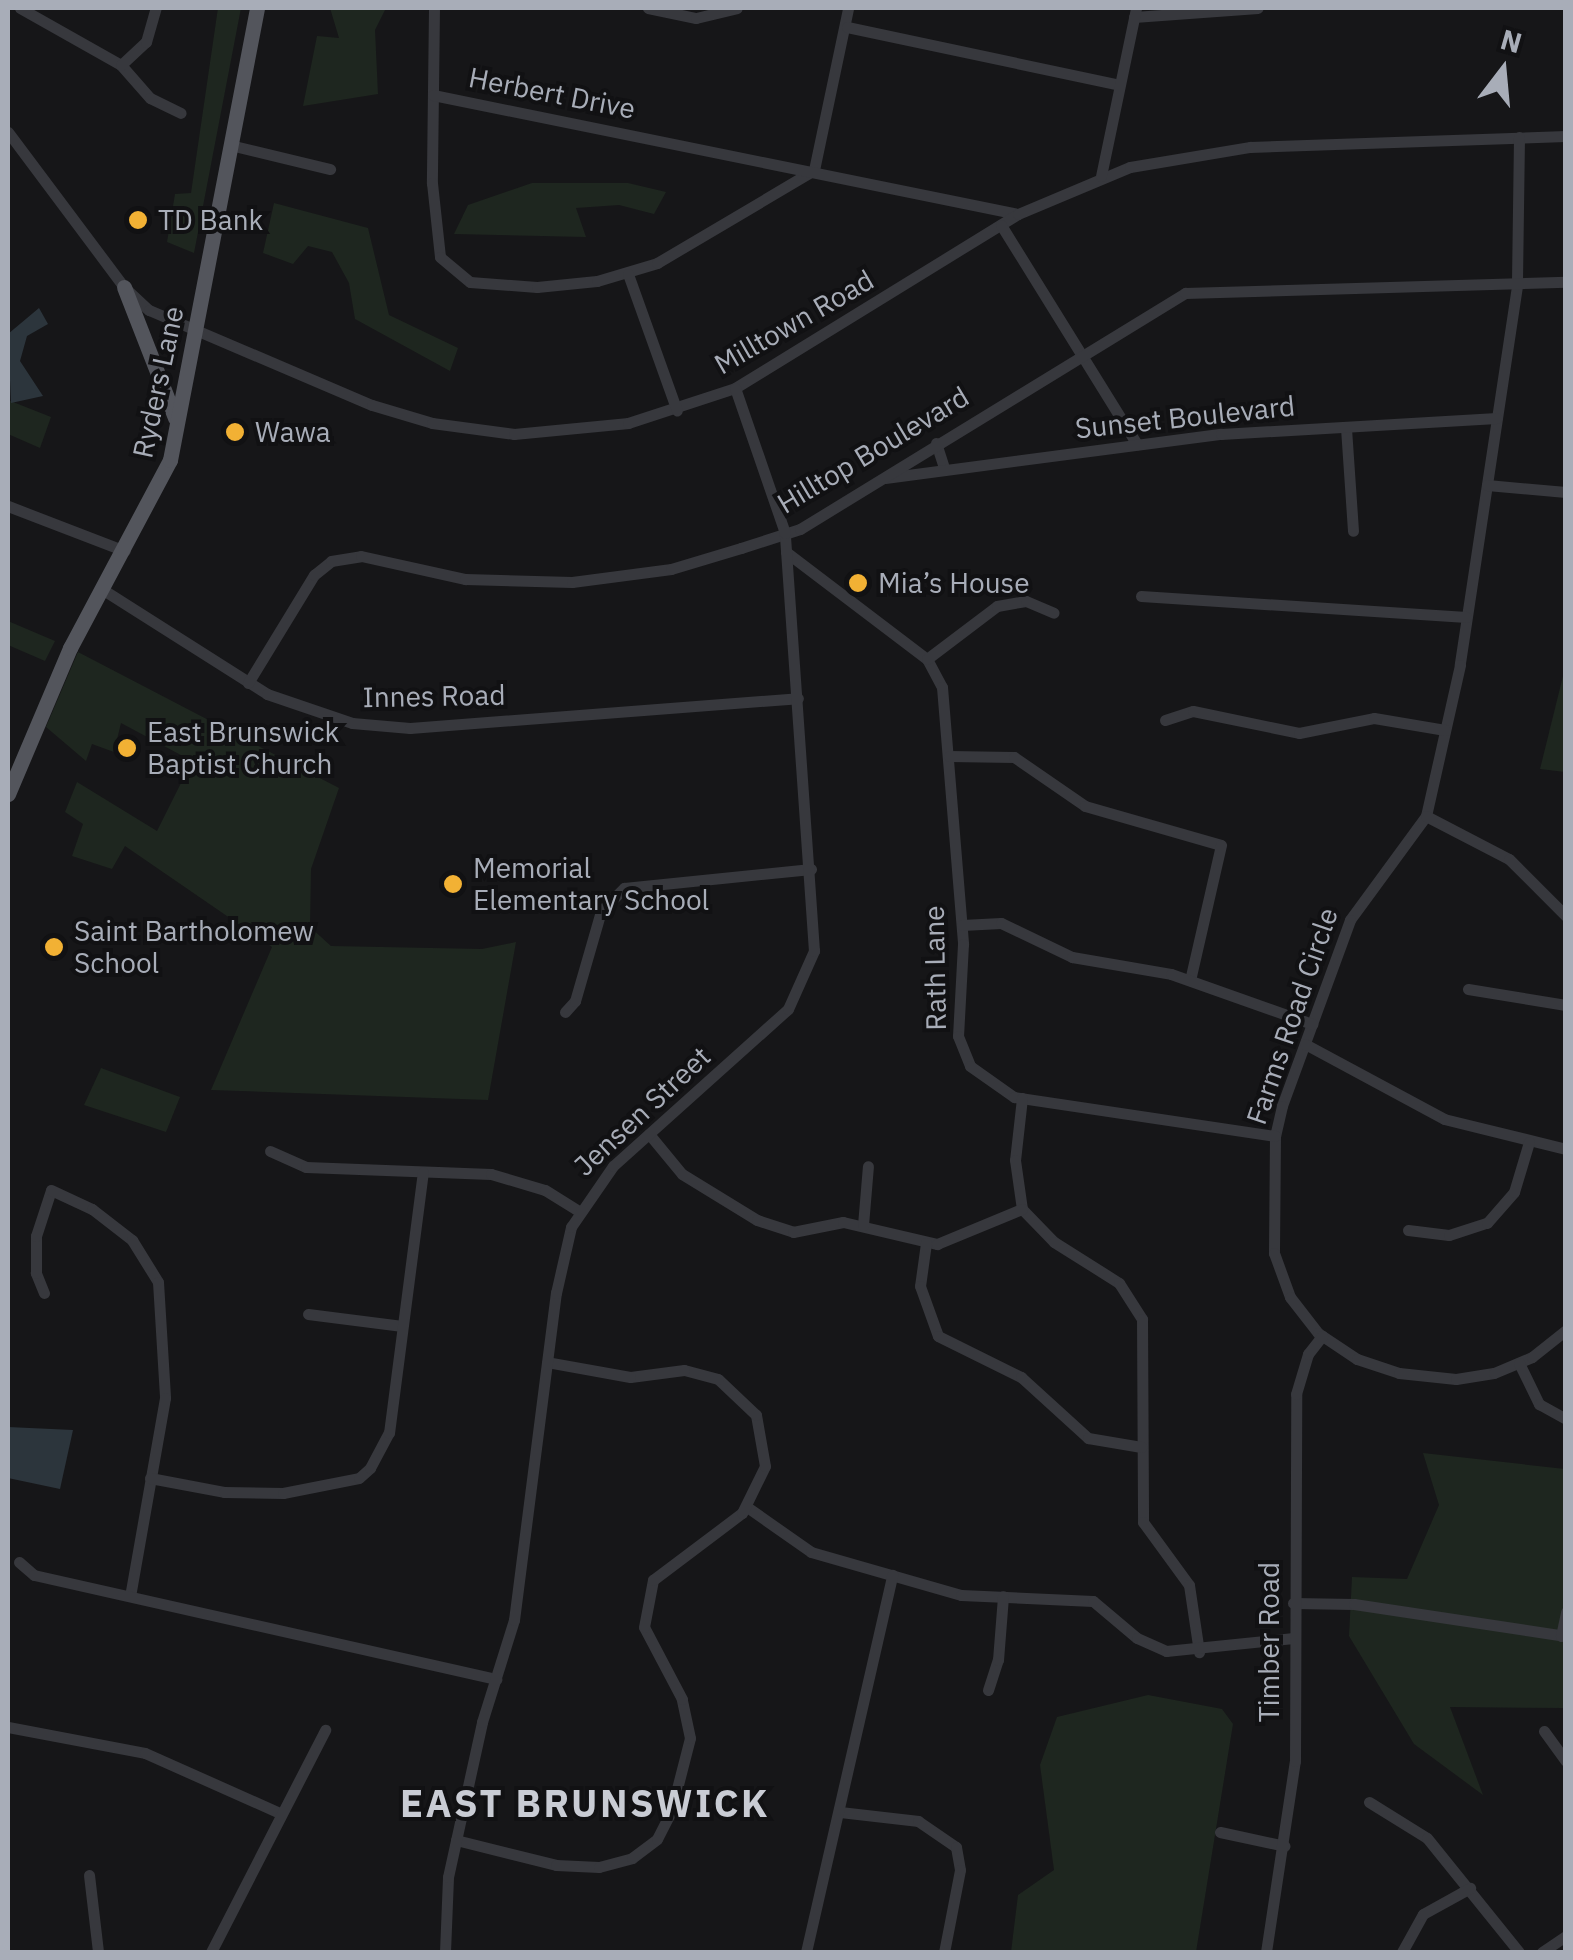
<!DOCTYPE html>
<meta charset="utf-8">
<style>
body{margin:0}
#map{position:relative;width:1573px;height:1960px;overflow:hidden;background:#161618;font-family:"IBM Plex Sans",sans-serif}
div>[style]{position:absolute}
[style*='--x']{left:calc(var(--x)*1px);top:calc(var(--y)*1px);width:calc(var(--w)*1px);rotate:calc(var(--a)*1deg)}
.green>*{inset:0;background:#1e261f}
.water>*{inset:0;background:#2c353c}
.minor>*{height:11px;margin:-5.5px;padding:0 5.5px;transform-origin:5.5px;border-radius:5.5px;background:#37383d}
.major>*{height:15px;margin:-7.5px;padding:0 7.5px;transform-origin:7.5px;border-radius:7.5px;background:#53555c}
.dots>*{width:28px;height:28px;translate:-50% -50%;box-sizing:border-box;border:5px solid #111113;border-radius:50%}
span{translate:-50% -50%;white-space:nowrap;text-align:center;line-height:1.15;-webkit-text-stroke:8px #111113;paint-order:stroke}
.street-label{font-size:28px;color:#a8adb8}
.poi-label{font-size:28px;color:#a8adb8}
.left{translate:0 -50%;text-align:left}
.district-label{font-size:38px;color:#c9ccd4;font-weight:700;letter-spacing:2.5px}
.frame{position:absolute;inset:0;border:10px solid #a8adb8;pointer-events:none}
.north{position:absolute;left:1453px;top:20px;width:100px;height:100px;-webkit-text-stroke:8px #111113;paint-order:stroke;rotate:16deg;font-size:28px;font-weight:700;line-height:40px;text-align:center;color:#a8adb8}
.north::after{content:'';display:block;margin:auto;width:35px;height:45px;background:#a8adb8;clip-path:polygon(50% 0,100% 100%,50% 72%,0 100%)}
</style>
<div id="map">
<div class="green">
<i style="clip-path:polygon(218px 8px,241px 8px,194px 253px,167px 242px,175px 194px,191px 193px)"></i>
<i style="clip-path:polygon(330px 8px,386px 8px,375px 30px,378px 94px,303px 106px,317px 36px,339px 38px)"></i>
<i style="clip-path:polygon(532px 183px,628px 183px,666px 192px,654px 214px,619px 205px,576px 208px,586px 237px,454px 234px,468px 205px)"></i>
<i style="clip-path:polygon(274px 203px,368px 228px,389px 315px,458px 348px,450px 371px,355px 319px,349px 283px,332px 252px,308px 246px,293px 264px,263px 253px)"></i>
<i style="clip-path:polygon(8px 400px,51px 417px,40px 448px,8px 434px)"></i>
<i style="clip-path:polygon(8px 621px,55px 641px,45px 661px,8px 645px)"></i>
<i style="clip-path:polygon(78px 652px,339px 788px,311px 869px,310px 927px,331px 946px,482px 949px,516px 942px,488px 1100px,211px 1090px,272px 947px,125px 846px,112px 869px,72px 856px,83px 824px,65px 812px,77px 782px,157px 831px,192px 761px,121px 723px,114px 752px,92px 744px,86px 761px,46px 727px)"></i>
<i style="clip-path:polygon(1565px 668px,1565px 772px,1540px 769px)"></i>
<i style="clip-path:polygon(101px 1068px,180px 1097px,166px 1132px,84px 1105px)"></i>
<i style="clip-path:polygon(1423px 1453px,1565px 1469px,1565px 1708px,1450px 1707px,1483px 1795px,1414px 1744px,1349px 1636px,1352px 1577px,1407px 1579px,1439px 1505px)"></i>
<i style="clip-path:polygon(1148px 1695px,1222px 1709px,1233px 1724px,1196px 1952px,1011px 1952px,1018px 1895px,1054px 1870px,1040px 1765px,1057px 1717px)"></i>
</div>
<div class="water">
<i style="clip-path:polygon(39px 308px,48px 324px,27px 336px,20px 361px,43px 396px,11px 403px,8px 334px)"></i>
<i style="clip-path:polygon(8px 1427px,73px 1430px,60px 1489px,8px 1478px)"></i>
</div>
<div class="minor">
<i style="--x:20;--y:8;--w:116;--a:29.4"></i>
<i style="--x:121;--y:65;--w:44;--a:48.7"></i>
<i style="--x:150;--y:98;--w:34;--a:26"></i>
<i style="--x:434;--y:8;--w:175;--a:90.7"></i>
<i style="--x:432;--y:183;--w:74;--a:83.8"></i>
<i style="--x:440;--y:257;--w:39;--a:40"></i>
<i style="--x:470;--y:282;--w:67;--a:4.3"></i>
<i style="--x:537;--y:287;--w:60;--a:-5.7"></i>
<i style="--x:597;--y:281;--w:63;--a:-16.7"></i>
<i style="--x:657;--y:263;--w:182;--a:-30.6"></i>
<i style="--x:814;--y:170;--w:166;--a:-78.1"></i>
<i style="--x:648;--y:8;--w:49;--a:11.8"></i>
<i style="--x:696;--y:18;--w:42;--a:-13.7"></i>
<i style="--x:1134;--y:17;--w:124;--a:-4.2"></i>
<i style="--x:847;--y:27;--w:275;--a:12"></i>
<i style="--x:121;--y:65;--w:34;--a:-43"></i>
<i style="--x:146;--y:42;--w:35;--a:-74"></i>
<i style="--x:433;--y:95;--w:597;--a:11.5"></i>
<i style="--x:8;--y:132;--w:194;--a:53.2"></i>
<i style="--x:124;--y:287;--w:34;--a:43"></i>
<i style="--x:149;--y:310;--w:242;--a:23.1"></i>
<i style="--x:372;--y:405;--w:63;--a:16.7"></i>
<i style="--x:432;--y:423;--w:83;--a:7.6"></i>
<i style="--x:514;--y:434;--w:115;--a:-5.5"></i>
<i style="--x:628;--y:423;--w:113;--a:-18.1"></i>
<i style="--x:735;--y:388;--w:332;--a:-31.6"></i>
<i style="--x:1018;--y:214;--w:121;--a:-22.8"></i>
<i style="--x:1130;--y:167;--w:122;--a:-9.5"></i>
<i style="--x:1250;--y:147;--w:316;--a:-2"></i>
<i style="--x:1519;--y:137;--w:149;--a:90.8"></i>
<i style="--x:1517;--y:286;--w:383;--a:98.6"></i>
<i style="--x:1460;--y:665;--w:155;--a:102.7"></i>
<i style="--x:1426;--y:816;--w:129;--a:126.2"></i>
<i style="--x:1350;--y:920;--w:198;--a:110.1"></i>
<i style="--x:1282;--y:1106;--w:31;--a:103"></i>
<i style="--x:1275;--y:1136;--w:117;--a:90.5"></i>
<i style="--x:1274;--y:1253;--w:47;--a:70"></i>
<i style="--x:1290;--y:1297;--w:46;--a:52.1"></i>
<i style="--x:1318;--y:1333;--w:47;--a:33.7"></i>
<i style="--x:1357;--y:1359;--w:44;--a:18.4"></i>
<i style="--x:1399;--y:1373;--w:57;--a:6"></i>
<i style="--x:1456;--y:1379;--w:38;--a:-9"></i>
<i style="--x:1494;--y:1373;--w:41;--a:-22.8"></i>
<i style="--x:1532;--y:1357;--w:43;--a:-38.5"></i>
<i style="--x:230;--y:145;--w:103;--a:13.5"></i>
<i style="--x:1101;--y:176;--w:172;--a:-78.2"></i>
<i style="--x:1001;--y:225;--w:258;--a:58.2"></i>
<i style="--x:628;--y:274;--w:145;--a:70.3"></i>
<i style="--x:1346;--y:428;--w:103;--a:86.1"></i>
<i style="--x:936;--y:443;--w:28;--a:72"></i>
<i style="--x:885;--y:478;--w:339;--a:-7.5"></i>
<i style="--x:1221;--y:434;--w:276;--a:-3.3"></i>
<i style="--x:1487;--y:485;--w:79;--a:5.1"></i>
<i style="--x:8;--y:506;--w:125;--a:21"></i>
<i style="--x:786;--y:552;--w:177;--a:37.2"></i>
<i style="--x:927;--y:659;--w:32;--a:62"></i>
<i style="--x:942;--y:687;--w:258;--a:85.3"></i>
<i style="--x:963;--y:944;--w:92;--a:93.1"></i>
<i style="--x:958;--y:1036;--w:32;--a:68"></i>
<i style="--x:970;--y:1066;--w:54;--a:35.2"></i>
<i style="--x:1014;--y:1097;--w:264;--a:8.5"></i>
<i style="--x:105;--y:591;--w:192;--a:32.4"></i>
<i style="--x:267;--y:694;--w:90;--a:18.8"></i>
<i style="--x:352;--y:723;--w:58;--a:4.9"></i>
<i style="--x:410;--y:728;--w:389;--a:-4.4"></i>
<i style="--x:1141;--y:596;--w:326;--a:3.7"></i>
<i style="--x:927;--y:659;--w:88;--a:-37.1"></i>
<i style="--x:997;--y:606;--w:29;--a:-10"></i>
<i style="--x:1026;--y:601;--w:30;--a:23"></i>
<i style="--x:248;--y:683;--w:127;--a:-58.6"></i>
<i style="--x:314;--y:575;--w:22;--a:-39"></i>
<i style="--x:331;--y:561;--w:30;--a:-9"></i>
<i style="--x:361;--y:556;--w:107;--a:12.5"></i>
<i style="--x:465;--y:579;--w:107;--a:1.6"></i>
<i style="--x:572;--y:582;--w:100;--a:-7.5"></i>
<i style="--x:671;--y:569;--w:73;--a:-16.7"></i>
<i style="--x:741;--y:548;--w:62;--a:-17.9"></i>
<i style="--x:800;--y:529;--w:452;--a:-31.5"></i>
<i style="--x:1185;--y:293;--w:381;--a:-1.7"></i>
<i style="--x:1165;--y:720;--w:29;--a:-18"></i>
<i style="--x:1193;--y:711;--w:108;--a:11.7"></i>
<i style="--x:1299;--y:733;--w:76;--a:-11.3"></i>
<i style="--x:1374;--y:718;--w:72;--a:9.6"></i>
<i style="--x:949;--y:756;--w:65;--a:0.9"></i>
<i style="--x:1014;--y:757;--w:86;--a:34.6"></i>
<i style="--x:1085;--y:806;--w:141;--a:16"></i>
<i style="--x:1221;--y:845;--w:139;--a:102.9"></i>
<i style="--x:1426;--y:816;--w:93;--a:27.4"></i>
<i style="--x:1509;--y:859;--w:81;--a:45"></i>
<i style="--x:962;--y:925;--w:39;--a:-3"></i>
<i style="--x:1001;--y:923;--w:79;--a:25.6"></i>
<i style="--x:1072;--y:957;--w:100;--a:9.7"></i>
<i style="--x:1171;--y:974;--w:150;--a:19.5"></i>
<i style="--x:1468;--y:989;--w:99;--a:9.3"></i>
<i style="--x:565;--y:1012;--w:15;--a:-48"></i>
<i style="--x:575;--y:1001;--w:94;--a:-73.9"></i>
<i style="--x:601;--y:911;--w:33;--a:-45"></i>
<i style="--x:624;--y:888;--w:188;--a:-5.8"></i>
<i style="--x:1305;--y:1044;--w:158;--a:28.3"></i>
<i style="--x:1444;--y:1119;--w:126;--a:13.8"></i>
<i style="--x:1022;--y:1098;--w:62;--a:96.4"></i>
<i style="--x:1015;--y:1160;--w:49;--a:81.9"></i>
<i style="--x:1022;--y:1209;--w:46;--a:45.9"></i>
<i style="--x:1054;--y:1242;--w:77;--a:32.2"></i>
<i style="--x:1119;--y:1283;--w:43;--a:57.4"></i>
<i style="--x:1142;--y:1319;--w:203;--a:89.7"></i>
<i style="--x:1143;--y:1522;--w:78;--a:53.9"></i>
<i style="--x:1189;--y:1585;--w:68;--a:81.5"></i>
<i style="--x:649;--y:1134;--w:52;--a:50.5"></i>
<i style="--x:682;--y:1174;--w:88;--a:31.5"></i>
<i style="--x:757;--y:1220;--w:38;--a:18"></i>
<i style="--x:793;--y:1232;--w:51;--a:-11.3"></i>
<i style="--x:843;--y:1222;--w:97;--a:13.2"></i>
<i style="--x:937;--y:1244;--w:92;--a:-22.4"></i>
<i style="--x:270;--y:1151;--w:39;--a:24"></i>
<i style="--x:306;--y:1167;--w:185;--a:2.2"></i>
<i style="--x:491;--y:1174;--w:56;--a:16.5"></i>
<i style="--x:545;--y:1190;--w:40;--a:32"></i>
<i style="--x:863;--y:1225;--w:59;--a:-85.2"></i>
<i style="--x:1408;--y:1230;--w:41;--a:7"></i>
<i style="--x:1449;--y:1235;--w:40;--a:-18"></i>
<i style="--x:1487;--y:1223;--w:41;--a:-48.9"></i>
<i style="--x:1514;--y:1192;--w:52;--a:-73.3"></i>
<i style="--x:926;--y:1243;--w:43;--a:97.9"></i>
<i style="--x:920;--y:1286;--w:53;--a:70.2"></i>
<i style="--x:938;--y:1336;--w:93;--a:26.3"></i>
<i style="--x:1021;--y:1377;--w:91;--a:42.3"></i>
<i style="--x:1088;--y:1438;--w:54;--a:9.6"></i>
<i style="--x:44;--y:1293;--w:22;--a:-112"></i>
<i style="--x:36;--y:1273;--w:37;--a:-90"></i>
<i style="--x:36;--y:1236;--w:48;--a:-71.9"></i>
<i style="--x:51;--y:1190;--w:45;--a:24.9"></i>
<i style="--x:92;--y:1209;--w:51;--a:37.8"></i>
<i style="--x:132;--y:1240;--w:49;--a:58.2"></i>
<i style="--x:158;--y:1282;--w:116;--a:86.5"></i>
<i style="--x:165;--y:1398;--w:201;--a:100"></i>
<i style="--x:308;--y:1314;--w:95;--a:7.3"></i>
<i style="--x:1519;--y:1363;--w:46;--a:64"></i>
<i style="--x:1539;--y:1404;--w:31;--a:29"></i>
<i style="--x:150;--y:1478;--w:75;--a:10.7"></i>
<i style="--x:224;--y:1492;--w:59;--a:1"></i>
<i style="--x:283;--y:1493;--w:77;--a:-11.2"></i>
<i style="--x:359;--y:1478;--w:15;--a:-42"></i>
<i style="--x:370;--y:1468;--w:40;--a:-62"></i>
<i style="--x:389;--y:1433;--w:263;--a:-82.6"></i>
<i style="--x:747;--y:1507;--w:78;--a:35.1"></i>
<i style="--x:811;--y:1552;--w:156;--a:16"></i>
<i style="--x:961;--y:1595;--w:132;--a:2.6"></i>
<i style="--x:1093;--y:1601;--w:57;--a:40.1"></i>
<i style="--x:1137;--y:1638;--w:32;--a:24"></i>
<i style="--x:1166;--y:1651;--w:128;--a:-5.8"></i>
<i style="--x:19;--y:1562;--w:20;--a:41"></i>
<i style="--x:34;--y:1575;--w:474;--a:12.7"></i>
<i style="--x:1293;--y:1603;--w:61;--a:0.9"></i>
<i style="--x:1354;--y:1604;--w:214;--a:8.6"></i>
<i style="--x:1561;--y:1636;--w:25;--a:-78"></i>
<i style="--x:988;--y:1690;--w:32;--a:-72"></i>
<i style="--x:998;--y:1660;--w:64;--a:-85.5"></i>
<i style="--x:8;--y:1727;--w:139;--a:10.7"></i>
<i style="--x:145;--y:1753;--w:148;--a:24"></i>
<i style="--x:1544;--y:1731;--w:37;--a:54"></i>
<i style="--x:1369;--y:1802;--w:68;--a:31.8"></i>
<i style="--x:1427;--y:1838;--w:146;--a:51.1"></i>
<i style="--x:840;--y:1812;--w:79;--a:6.6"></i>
<i style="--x:918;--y:1821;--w:46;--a:34.4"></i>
<i style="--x:956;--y:1847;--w:23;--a:80"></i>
<i style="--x:960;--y:1870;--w:84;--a:101"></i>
<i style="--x:1220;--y:1832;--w:66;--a:12.2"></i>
<i style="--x:456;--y:1840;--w:103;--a:14"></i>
<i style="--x:556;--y:1865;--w:43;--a:2.7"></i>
<i style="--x:599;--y:1867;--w:34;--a:-15"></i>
<i style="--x:632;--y:1858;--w:31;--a:-37"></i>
<i style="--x:657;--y:1839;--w:30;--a:-63"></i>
<i style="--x:671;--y:1812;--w:76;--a:-75.6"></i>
<i style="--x:690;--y:1738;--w:40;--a:-102"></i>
<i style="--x:682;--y:1699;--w:81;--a:-117.8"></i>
<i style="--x:644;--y:1627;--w:48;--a:-79.2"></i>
<i style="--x:653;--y:1580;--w:111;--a:-37"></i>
<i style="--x:742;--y:1513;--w:52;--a:-63.9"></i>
<i style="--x:765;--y:1466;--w:52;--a:-100"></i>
<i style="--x:756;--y:1415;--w:52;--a:-136.5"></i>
<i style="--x:718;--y:1379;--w:35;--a:-165"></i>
<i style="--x:684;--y:1370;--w:54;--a:172.6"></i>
<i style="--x:630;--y:1377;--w:84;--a:-169.8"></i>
<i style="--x:89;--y:1875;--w:78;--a:83.3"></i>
<i style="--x:211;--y:1952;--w:250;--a:-62.8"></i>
<i style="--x:445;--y:1952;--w:75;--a:-87.7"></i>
<i style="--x:448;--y:1877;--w:159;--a:-77.6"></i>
<i style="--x:482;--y:1722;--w:107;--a:-72.6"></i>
<i style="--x:514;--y:1620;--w:330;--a:-82.7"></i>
<i style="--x:556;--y:1293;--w:68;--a:-77.2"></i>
<i style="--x:571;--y:1227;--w:74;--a:-55.5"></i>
<i style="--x:613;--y:1166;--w:235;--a:-41.9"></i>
<i style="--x:788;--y:1009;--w:64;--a:-65.9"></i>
<i style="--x:814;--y:951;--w:419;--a:-94"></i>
<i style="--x:785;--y:533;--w:153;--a:-109"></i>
<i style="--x:806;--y:1952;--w:387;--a:-77.1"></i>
<i style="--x:1266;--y:1952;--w:193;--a:-81.4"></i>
<i style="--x:1295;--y:1761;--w:367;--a:-89.8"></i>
<i style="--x:1296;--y:1394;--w:42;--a:-73.3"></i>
<i style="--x:1308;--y:1354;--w:23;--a:-52"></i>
<i style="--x:1402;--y:1952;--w:43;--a:-61.1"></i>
<i style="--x:1423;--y:1914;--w:54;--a:-29"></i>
<i style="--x:1542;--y:1952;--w:29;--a:-34"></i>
</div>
<div class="major">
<i style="--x:124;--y:287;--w:141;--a:68.7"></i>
<i style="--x:8;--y:794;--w:159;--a:-67"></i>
<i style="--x:70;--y:648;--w:213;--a:-62"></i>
<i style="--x:170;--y:460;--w:460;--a:-79.1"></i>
</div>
<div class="dots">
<i style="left:138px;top:220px;background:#f2b134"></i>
<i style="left:235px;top:432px;background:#f2b134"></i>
<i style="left:858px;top:583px;background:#f2b134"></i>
<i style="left:127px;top:748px;background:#f2b134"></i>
<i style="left:453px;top:884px;background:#f2b134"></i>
<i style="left:54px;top:947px;background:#f2b134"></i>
</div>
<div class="street-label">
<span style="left:552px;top:93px;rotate:11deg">Herbert Drive</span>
<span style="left:794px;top:322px;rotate:-30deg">Milltown Road</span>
<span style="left:158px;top:382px;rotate:-78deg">Ryders Lane</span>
<span style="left:1185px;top:417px;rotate:-6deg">Sunset Boulevard</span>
<span style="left:873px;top:450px;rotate:-31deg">Hilltop Boulevard</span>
<span style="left:434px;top:696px;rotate:-1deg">Innes Road</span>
<span style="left:935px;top:968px;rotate:-91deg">Rath Lane</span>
<span style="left:1292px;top:1016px;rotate:-71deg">Farms Road Circle</span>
<span style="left:642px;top:1111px;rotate:-43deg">Jensen Street</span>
<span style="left:1269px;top:1642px;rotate:-90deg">Timber Road</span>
</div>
<div class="poi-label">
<span class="left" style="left:158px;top:220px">TD Bank</span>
<span class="left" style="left:255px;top:432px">Wawa</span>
<span class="left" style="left:878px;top:583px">Mia’s House</span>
<span class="left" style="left:147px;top:748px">East Brunswick<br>Baptist Church</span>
<span class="left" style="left:473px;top:884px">Memorial<br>Elementary School</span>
<span class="left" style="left:74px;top:947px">Saint Bartholomew<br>School</span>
</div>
<div class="district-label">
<span style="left:585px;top:1803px">EAST BRUNSWICK</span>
</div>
<div class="frame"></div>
<div class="north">N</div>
</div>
